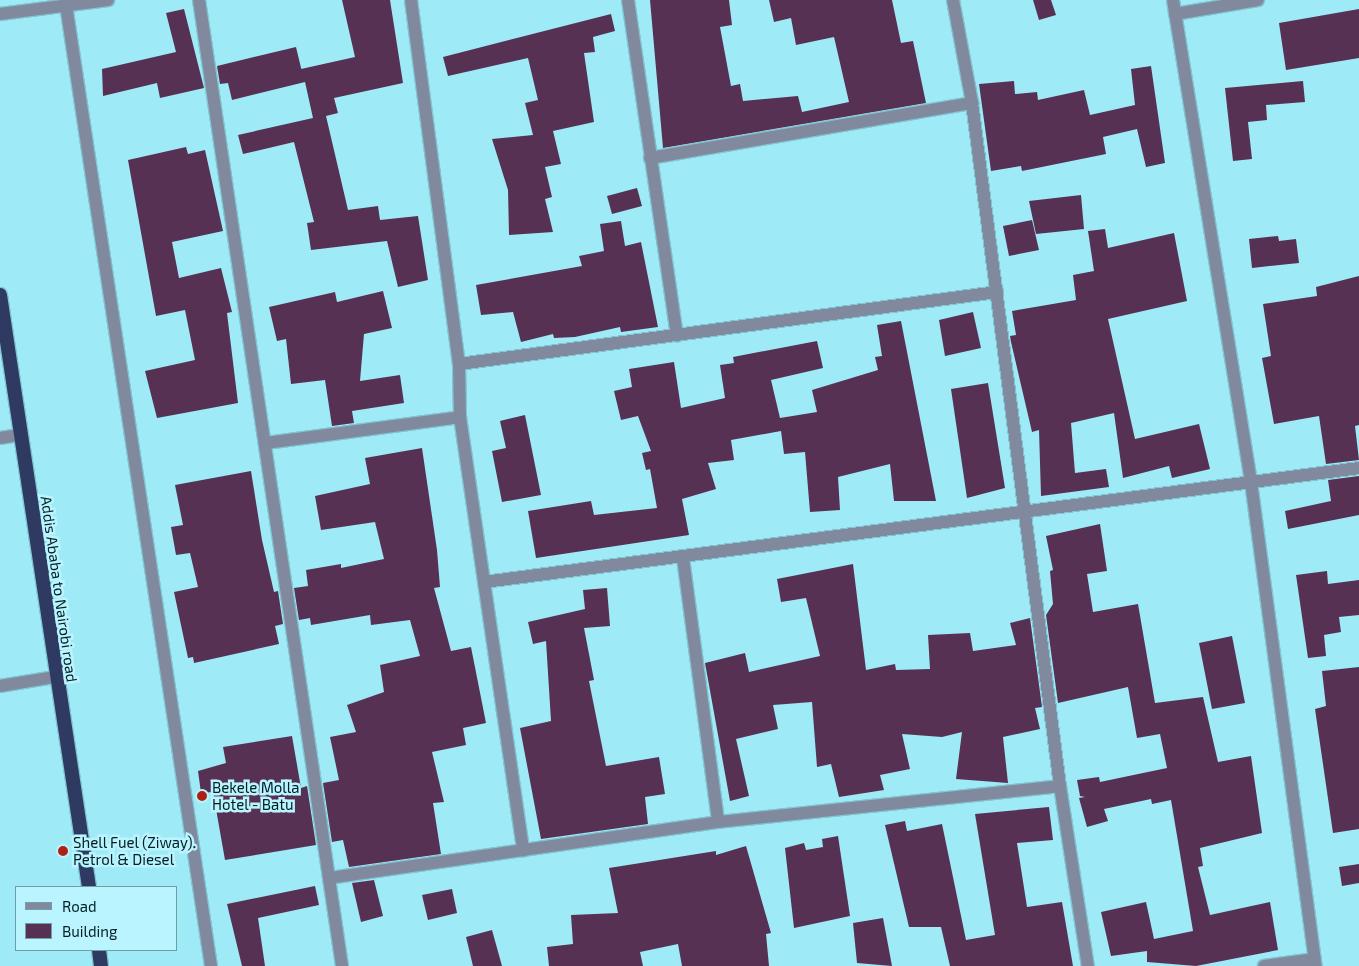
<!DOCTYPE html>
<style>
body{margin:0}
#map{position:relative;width:1359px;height:966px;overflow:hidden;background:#9feaf7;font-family:"Exo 2",sans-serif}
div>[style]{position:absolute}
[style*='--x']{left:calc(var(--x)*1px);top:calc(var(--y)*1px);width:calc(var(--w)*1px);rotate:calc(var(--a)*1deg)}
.building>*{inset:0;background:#573154}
.roads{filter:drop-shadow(1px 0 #82c5d1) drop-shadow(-1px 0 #82c5d1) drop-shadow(0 1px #82c5d1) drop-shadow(0 -1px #82c5d1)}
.minor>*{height:12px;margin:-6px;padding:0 6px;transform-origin:6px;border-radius:6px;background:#81899f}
.tertiary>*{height:12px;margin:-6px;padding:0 6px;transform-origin:6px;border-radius:6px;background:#81899f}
.trunk>*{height:14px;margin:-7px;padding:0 7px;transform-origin:7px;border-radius:7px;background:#2e3a62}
.dots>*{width:14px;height:14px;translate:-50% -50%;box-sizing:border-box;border:2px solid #baf4ff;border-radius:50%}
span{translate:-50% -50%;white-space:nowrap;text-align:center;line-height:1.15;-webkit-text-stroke:5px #baf4ff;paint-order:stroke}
.street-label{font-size:15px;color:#001e23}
.poi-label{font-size:15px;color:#001e23}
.left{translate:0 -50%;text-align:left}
.legend{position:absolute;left:15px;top:886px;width:162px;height:65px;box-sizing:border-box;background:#baf4ff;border:1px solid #709ea7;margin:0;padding:6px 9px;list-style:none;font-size:15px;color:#001e23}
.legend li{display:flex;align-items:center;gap:10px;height:25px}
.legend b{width:25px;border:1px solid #709ea7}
</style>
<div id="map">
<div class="building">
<i style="clip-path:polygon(342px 0,390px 0,403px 83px,334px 98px,338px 113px,326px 116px,348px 210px,378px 206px,380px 220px,418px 216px,428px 280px,398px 287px,387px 241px,311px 250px,307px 223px,314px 222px,294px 142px,243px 154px,238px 135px,313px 118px,305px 82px,232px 100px,228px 83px,220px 84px,217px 66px,296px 47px,302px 72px,301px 69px,355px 57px)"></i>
<i style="clip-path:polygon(650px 0,729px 0,732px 25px,720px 27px,731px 86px,740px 84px,743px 101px,798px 96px,802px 112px,849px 102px,834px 37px,796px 45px,791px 18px,774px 22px,769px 0,892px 0,901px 43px,913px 41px,926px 103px,663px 148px)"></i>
<i style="clip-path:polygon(1033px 0,1051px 0,1056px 15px,1039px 20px)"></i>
<i style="clip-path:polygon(184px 9px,204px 88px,160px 98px,157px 83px,103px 96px,102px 69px,176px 52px,166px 13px)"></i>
<i style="clip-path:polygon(1359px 9px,1359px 58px,1286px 70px,1279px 23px)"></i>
<i style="clip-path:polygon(611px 14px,615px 31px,593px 37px,595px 52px,584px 53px,594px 122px,553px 131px,561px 164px,545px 167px,552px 197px,545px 199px,553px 232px,509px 235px,508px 190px,492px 139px,533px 135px,525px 103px,538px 100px,528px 58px,448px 76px,443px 57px)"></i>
<i style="clip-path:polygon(1151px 66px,1165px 163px,1146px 167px,1137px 129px,1103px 137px,1106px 154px,1022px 171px,1021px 166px,991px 171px,979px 84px,1014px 81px,1015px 94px,1037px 92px,1038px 100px,1084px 90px,1090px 115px,1135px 105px,1131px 69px)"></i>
<i style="clip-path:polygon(1303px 81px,1305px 102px,1266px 105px,1267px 120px,1248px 122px,1252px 159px,1233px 161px,1225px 88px)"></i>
<i style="clip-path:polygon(186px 147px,188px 154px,205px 150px,223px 231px,172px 242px,179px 278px,221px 268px,232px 312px,227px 313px,238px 403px,157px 418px,145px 371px,195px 360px,185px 310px,156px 316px,128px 160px)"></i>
<i style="clip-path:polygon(637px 188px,642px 206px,612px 214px,607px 196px)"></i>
<i style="clip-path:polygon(1081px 195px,1084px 229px,1036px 234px,1029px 201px)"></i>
<i style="clip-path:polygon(1032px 220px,1039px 250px,1009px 256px,1003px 226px)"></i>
<i style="clip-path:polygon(621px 221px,625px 246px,641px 242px,658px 327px,621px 332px,620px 327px,575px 337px,554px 338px,553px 334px,521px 342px,513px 312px,481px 315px,476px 285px,582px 266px,579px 256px,604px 251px,600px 224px)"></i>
<i style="clip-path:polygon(1105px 229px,1108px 248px,1174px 233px,1187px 301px,1108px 319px,1135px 439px,1199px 424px,1210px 469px,1172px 478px,1169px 466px,1123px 478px,1114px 413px,1071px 423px,1075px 473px,1106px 469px,1109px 487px,1041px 496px,1039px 430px,1032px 432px,1011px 342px,1010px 336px,1016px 335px,1012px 311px,1076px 300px,1073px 275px,1094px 271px,1088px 231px)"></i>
<i style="clip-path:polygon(1278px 236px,1279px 241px,1296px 239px,1299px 263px,1252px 268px,1249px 239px)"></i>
<i style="clip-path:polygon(1359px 276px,1359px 425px,1355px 426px,1359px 460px,1326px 464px,1319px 416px,1274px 424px,1262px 358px,1271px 356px,1263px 304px,1317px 296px,1316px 287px)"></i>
<i style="clip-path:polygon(383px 291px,392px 328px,364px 334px,360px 381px,400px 375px,404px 403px,352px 411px,354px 423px,332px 426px,325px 380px,291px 384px,286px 339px,277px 341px,269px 307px,335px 292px,337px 302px)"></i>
<i style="clip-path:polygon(973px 312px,981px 348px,945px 356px,939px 320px)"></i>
<i style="clip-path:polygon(901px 321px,936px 501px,894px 501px,890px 464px,838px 477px,840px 510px,810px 512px,805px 452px,784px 454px,781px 431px,731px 440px,734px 460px,708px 463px,716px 489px,682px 499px,689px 535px,536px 558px,528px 511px,591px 501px,594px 515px,657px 508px,650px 469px,646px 470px,642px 453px,651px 451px,638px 416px,621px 420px,614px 391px,632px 387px,629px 369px,674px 362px,681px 408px,725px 398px,720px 365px,734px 363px,733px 357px,817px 341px,823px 368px,771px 380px,780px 418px,817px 412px,812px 390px,878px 370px,875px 357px,882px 356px,877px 325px)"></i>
<i style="clip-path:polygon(988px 383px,1005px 488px,967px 498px,951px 389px)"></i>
<i style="clip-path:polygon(525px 415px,541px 495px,502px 502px,492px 451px,506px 448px,500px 421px)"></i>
<i style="clip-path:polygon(422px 448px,437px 550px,440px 587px,434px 588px,451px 651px,471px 647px,486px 723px,463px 728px,466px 745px,432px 752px,444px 802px,433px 803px,441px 854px,349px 867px,343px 840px,332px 842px,323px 783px,339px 780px,330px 737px,356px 732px,347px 705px,384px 692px,380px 665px,420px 656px,410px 620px,371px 625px,370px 615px,311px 625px,310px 618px,299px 620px,294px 588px,308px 586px,306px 570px,341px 564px,341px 568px,384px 559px,375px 522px,321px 530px,315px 496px,370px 484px,365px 458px)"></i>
<i style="clip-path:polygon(251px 471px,262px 540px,274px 592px,278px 591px,283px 624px,275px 626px,279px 644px,194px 663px,193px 657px,188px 658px,174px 592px,198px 587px,190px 553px,176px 555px,171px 527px,183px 525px,175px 485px)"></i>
<i style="clip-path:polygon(1359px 476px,1359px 515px,1288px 529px,1285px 511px,1331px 501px,1328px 480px)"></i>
<i style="clip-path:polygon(1100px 524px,1107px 571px,1087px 574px,1093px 612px,1138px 604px,1155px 703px,1203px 697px,1218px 762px,1251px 756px,1262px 833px,1200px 848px,1203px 866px,1198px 867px,1210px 915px,1270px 902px,1278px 950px,1196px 966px,1147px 962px,1147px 951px,1111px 956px,1101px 912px,1146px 902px,1154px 939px,1193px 931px,1171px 800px,1152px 804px,1151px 799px,1104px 809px,1108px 821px,1087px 827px,1079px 798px,1085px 797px,1080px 796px,1077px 780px,1099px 777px,1100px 782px,1167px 768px,1160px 734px,1137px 738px,1128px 687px,1058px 703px,1046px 615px,1053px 604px,1050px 571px,1053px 570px,1046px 536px)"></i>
<i style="clip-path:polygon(853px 564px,866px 670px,895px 664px,896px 670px,930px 669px,928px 635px,970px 633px,973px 651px,1016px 645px,1010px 623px,1030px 618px,1042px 707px,1035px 708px,1040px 729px,1003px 737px,1008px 783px,956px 779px,962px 732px,942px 737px,902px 734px,910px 769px,880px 775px,884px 790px,839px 797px,831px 764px,817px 767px,812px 702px,773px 705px,778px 729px,736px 739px,749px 796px,730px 801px,705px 663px,745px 653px,749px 672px,820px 656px,806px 598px,781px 602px,777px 579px)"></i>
<i style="clip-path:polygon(1327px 571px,1328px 584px,1359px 580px,1359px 615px,1339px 617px,1341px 632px,1324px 635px,1326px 656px,1308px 658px,1296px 575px)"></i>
<i style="clip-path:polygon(607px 588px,610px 626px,584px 628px,594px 680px,589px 681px,606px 766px,659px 757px,665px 794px,645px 797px,648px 824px,541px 839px,520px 728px,551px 721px,546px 641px,533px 644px,528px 622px,585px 609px,583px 590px)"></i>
<i style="clip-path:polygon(1232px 636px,1245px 703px,1212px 709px,1199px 643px)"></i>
<i style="clip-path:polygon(1359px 667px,1359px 829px,1333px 833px,1315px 709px,1326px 706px,1322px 671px)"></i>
<i style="clip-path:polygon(292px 736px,301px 788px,307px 786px,316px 845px,225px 860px,213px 792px,201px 793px,198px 771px,226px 763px,223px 747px)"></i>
<i style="clip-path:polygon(1049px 807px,1053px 840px,1017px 843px,1027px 907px,1062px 902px,1073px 966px,950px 966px,941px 927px,909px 927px,885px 825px,905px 821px,907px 831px,942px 824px,966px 940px,995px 935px,975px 814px)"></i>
<i style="clip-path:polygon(838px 836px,850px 916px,794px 928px,785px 848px,804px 843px,806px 850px,823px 847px,822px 839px)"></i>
<i style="clip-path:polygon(746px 846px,771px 933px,766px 934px,769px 966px,682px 966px,678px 944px,640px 952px,643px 966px,549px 966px,547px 947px,573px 944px,571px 915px,618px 913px,609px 868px,716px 851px,716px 855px)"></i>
<i style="clip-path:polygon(1359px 864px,1359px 883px,1342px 886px,1339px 867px)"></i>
<i style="clip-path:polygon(374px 880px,383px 916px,361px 922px,352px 883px)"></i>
<i style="clip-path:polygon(315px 886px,319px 905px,258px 918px,265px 966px,242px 966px,227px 904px)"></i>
<i style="clip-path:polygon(452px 889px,457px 913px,428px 920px,422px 895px)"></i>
<i style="clip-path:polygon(883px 918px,892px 966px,857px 963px,853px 923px)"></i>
<i style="clip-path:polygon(492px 930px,502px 966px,473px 966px,466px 937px)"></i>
</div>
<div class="roads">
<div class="minor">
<i style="--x:199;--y:0;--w:977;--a:81.58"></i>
<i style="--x:411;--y:0;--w:367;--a:82.5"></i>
<i style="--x:459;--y:364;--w:53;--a:88.9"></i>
<i style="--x:460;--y:417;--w:438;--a:81.7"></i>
<i style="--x:628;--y:0;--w:339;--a:81.7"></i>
<i style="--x:953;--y:0;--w:105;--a:79.5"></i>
<i style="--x:972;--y:103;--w:689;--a:82.66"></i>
<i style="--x:1060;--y:786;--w:182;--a:81.2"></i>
<i style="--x:66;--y:5;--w:972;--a:81.42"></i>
<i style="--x:1175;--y:14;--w:84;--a:-9.6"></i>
<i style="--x:650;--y:158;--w:327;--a:-9.7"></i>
<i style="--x:459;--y:364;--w:543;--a:-7.62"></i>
<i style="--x:0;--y:438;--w:20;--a:-9"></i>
<i style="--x:266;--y:443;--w:196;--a:-7.6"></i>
<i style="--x:683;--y:558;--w:266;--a:82.4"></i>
<i style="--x:484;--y:582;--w:882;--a:-7.42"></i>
<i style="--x:0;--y:686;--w:56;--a:-9.3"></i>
<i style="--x:329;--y:878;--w:393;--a:-8.2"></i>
<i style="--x:718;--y:822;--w:344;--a:-6"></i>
<i style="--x:1264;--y:966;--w:51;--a:-7.8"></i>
</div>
<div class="tertiary">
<i style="--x:1173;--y:0;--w:488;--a:80.8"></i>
<i style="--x:1251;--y:482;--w:488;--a:82.4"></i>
<i style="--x:0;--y:14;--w:109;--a:-7.4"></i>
</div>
<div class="trunk">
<i style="--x:0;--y:295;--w:599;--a:81.45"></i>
<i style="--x:99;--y:950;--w:16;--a:83"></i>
</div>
</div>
<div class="dots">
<i style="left:202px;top:796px;background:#af2014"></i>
<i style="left:63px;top:851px;background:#af2014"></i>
</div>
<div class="street-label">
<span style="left:59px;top:589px;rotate:82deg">Addis Ababa to Nairobi road</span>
</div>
<div class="poi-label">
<span class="left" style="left:212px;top:796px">Bekele Molla<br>Hotel - Batu</span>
<span class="left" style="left:73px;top:851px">Shell Fuel (Ziway).<br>Petrol &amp; Diesel</span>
</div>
<ul class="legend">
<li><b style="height:6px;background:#81899f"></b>Road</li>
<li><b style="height:14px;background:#573154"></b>Building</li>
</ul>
</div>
